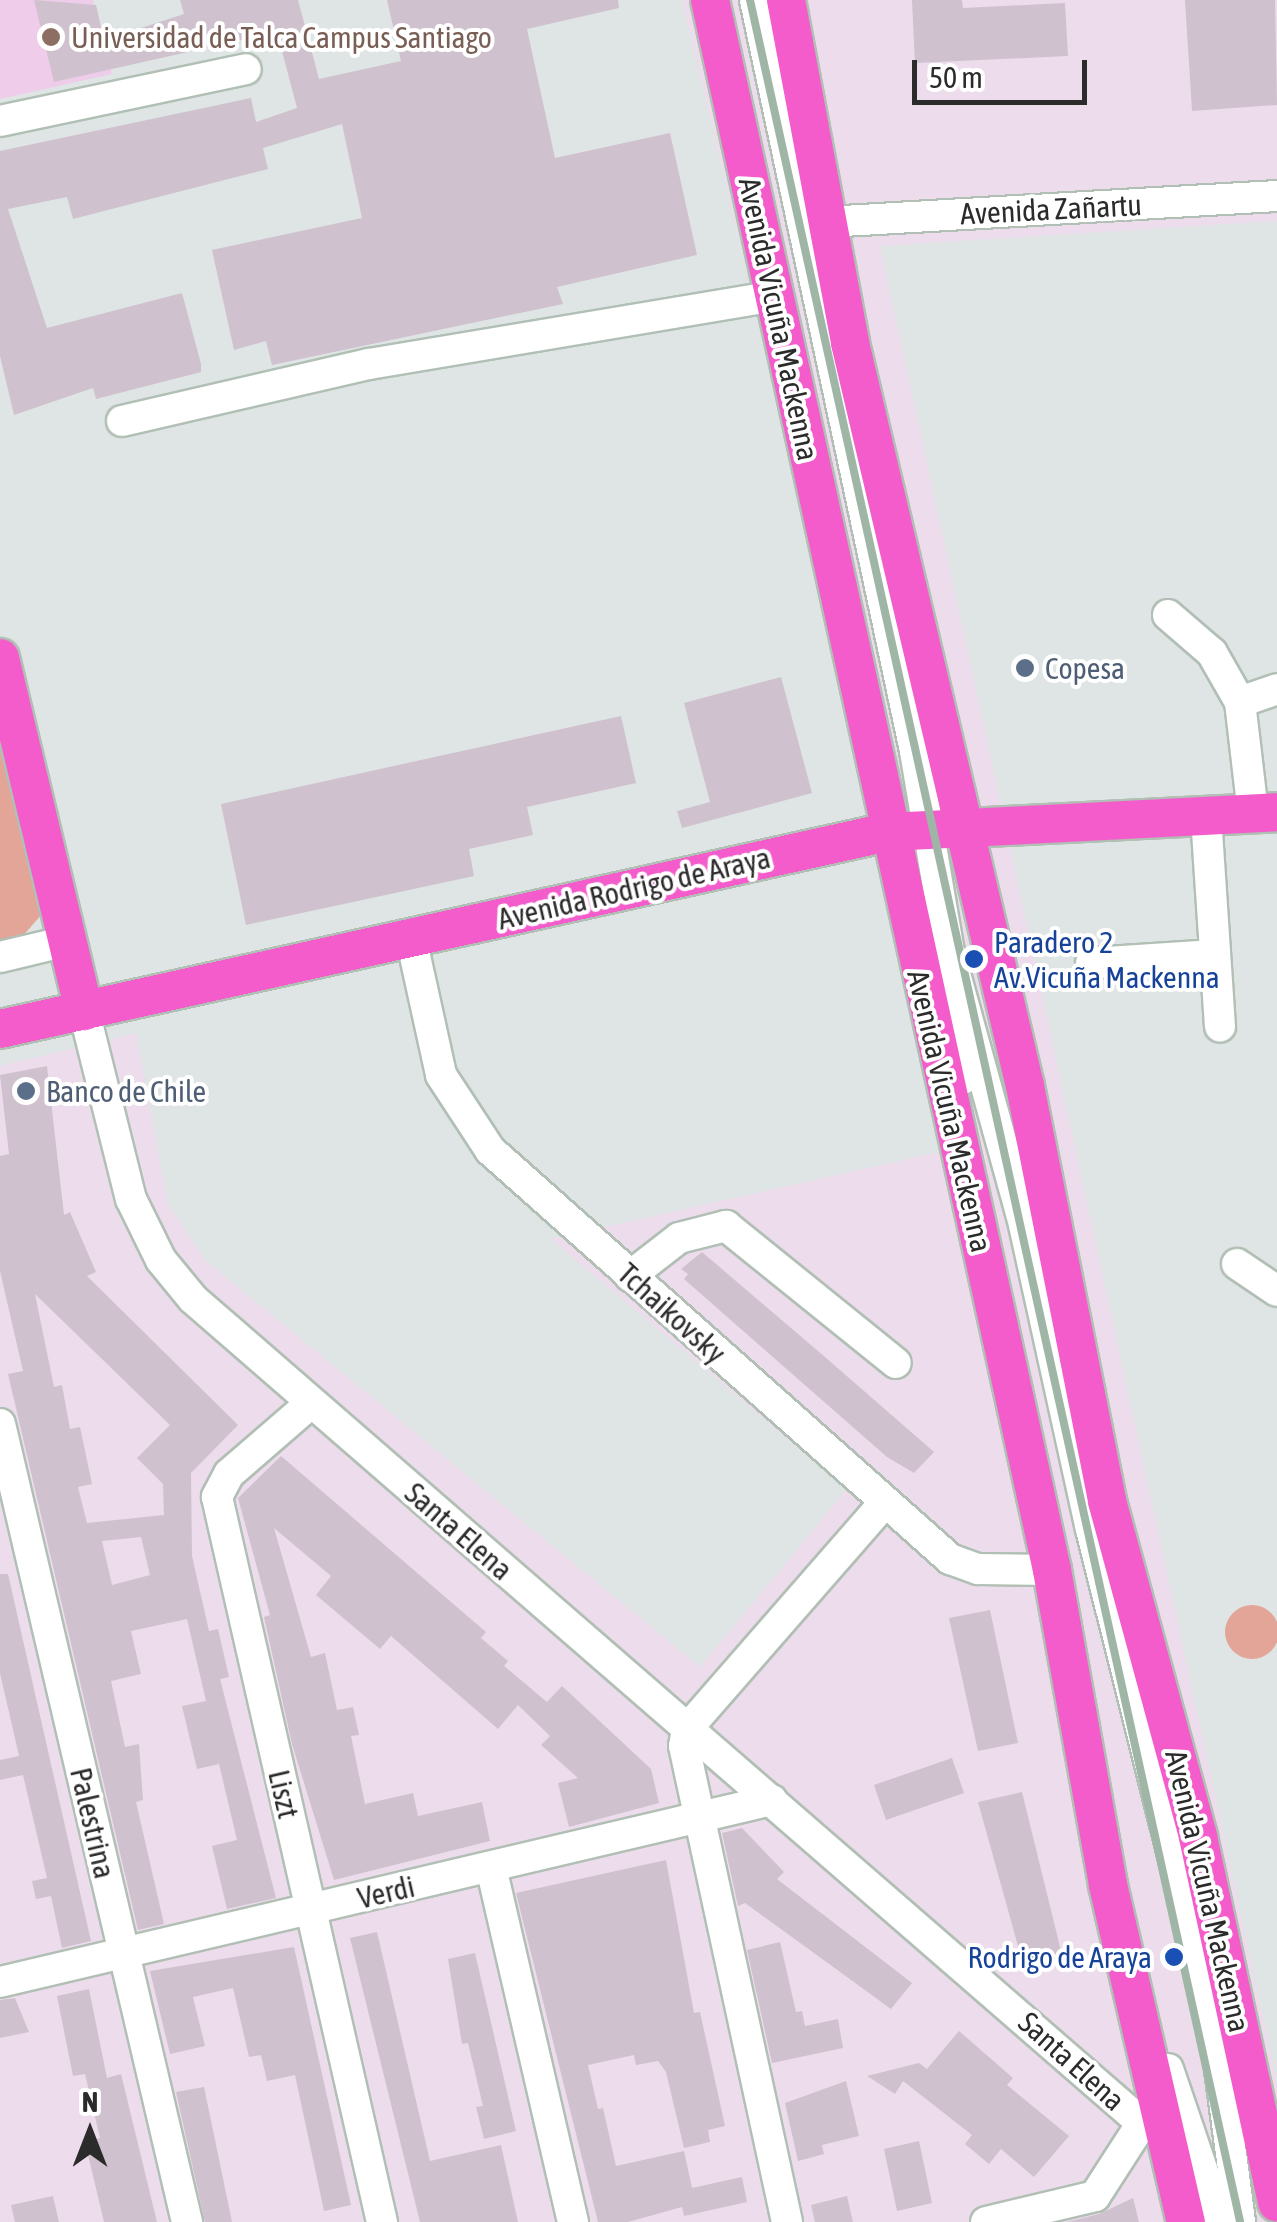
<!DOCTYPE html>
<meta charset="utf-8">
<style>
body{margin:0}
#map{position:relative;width:1277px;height:2222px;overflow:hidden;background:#edddec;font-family:"Asap Condensed",sans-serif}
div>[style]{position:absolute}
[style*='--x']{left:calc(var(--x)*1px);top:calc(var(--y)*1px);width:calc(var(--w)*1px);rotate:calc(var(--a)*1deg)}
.industrial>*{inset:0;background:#dee5e4}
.education>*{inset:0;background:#efcce9}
.green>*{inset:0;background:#e4a599}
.round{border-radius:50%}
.building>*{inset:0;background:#d0c1ce}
.roads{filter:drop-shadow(2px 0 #b1bfb5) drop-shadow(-2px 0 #b1bfb5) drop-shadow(0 2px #b1bfb5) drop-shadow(0 -2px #b1bfb5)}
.minor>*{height:30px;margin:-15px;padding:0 15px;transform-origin:15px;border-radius:15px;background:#fff}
.major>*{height:38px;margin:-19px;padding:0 19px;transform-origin:19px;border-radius:19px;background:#f35cca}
.rail>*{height:8px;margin:-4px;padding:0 4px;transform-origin:4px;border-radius:4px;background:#9fb6a7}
.dots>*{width:28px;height:28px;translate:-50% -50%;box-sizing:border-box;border:5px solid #fff;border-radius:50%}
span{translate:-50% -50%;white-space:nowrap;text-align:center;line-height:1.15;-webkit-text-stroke:8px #fff;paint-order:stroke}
.education-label{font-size:30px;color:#785e54}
.left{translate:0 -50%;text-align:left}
.street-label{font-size:30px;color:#2b2b2b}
.service-label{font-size:30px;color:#4e5e75}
.transit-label{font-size:30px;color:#164399}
.right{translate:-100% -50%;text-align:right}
.north{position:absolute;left:40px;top:2082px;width:100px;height:100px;-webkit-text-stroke:8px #fff;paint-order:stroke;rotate:0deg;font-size:28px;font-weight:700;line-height:40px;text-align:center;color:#2b2b2b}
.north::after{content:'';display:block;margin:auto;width:35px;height:45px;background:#2b2b2b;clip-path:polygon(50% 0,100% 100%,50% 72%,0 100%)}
.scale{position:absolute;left:912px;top:60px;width:175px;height:45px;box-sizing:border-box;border:5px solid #2b2b2b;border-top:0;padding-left:12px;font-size:30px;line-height:35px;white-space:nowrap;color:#2b2b2b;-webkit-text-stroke:8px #fff;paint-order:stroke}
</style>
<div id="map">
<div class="industrial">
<i style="clip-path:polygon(0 0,682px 0,883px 841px,948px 1150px,551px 1239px,847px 1489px,700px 1667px,205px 1260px,168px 1204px,136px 1033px,0 1066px)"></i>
<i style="clip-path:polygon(1277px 221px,1277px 2082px,880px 246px)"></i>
</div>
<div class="education">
<i style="clip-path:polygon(0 0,93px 0,112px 74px,0 99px)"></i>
</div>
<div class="green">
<i style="clip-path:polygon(0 734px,42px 914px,21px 938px,0 942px)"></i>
<i class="round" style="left:1225px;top:1605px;width:54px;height:54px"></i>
</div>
<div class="building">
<i style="clip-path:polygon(34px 0,96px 5px,104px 40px,184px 14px,180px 0,298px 0,319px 79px,401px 61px,387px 0,618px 0,619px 8px,527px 29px,555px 158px,670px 133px,697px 255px,557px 287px,563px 304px,272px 365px,266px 341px,234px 350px,212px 250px,362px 218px,342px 124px,263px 148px,268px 169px,166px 195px,73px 219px,67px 197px,8px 209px,47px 328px,182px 293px,201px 364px,201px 372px,96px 399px,93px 388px,14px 415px,0 356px,0 151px,251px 98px,256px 122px,297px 108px,277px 32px,54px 82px)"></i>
<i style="clip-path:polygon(912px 0,962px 0,963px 8px,1065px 3px,1068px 56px,915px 63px)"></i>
<i style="clip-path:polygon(1185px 0,1275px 0,1277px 105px,1192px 111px)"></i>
<i style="clip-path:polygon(781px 677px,812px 793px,682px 828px,677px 811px,710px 802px,684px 703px)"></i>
<i style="clip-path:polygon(621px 716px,636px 783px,527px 807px,533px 835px,469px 849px,474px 876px,246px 925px,221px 804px)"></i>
<i style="clip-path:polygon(evenodd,47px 1066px,64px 1215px,70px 1212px,96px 1272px,87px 1276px,238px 1425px,191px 1473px,192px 1556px,209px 1631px,218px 1629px,229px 1677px,220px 1679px,276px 1898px,227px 1909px,212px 1846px,237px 1840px,219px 1764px,197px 1769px,182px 1706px,206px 1701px,187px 1619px,131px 1631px,141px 1674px,111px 1681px,125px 1747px,139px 1744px,143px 1800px,136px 1802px,164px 1924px,138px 1930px,8px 1374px,23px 1371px,0 1271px,0 1156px,9px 1154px,0 1075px,47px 1066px,35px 1294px,170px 1425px,137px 1458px,163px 1484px,164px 1515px,87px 1523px,78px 1487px,92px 1484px,80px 1427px,70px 1429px,62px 1385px,54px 1387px,35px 1294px,47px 1066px,141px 1537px,150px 1575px,112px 1585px,102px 1541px,141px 1537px)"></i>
<i style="clip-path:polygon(702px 1252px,825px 1357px,934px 1452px,914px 1473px,887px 1457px,684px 1279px,688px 1274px,681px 1269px)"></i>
<i style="clip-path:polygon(281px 1456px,486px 1632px,481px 1638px,508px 1661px,504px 1666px,547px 1702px,562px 1686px,651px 1769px,659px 1803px,569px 1827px,558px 1783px,578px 1778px,541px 1745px,550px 1736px,518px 1705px,498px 1729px,391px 1636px,380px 1649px,316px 1595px,331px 1576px,274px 1528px,311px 1657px,325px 1653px,337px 1710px,353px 1707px,359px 1735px,351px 1736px,365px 1804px,413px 1793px,418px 1816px,482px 1802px,490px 1841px,334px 1880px,292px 1744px,264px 1617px,270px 1615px,238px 1498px)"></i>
<i style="clip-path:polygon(0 1574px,8px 1574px,91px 1941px,62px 1948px,51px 1896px,36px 1899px,32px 1881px,47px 1878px,23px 1775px,0 1780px,0 1760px,19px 1756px,0 1673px)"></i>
<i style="clip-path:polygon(990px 1610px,1018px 1743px,978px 1751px,949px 1618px)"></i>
<i style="clip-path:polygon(952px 1758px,964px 1793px,886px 1820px,874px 1785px)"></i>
<i style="clip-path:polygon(1022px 1792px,1062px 1955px,1023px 1964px,978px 1802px)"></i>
<i style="clip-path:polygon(742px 1828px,784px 1872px,777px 1879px,912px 1983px,891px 2009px,745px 1903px,738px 1906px,722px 1833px)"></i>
<i style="clip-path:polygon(666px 1860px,694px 2013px,700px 2012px,725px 2126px,708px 2130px,710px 2142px,684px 2148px,666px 2072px,658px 2061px,636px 2065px,634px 2055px,588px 2065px,598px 2109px,603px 2108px,616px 2166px,684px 2151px,692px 2188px,742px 2177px,747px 2202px,684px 2216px,682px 2207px,628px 2222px,598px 2222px,516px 1893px)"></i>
<i style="clip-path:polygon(377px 1932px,430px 2161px,501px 2145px,518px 2222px,420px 2222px,350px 1938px)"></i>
<i style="clip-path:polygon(780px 1942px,796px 2012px,802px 2011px,805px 2026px,838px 2019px,843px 2048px,772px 2063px,747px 1950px)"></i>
<i style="clip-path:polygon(294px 1947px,351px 2205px,324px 2211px,295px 2075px,267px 2081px,261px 2055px,249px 2057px,233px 1988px,193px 1997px,205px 2046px,170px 2054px,150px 1971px)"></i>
<i style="clip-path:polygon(475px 1953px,516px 2131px,484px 2139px,476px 2107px,483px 2106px,468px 2043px,462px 2044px,448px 1959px)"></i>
<i style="clip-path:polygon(89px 1989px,107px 2078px,121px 2074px,157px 2222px,104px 2222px,85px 2142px,100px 2138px,85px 2074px,73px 2076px,57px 1996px)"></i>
<i style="clip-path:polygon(15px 1998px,29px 2032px,0 2038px,0 2000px)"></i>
<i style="clip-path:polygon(959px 2031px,1013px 2078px,1007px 2085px,1069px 2136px,1034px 2177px,1001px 2149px,989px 2164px,965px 2144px,972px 2135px,903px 2081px,895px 2094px,867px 2076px,919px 2063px,927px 2069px)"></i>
<i style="clip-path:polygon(846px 2081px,859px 2136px,822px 2145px,824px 2154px,798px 2161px,785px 2103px)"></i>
<i style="clip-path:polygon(204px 2087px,232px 2222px,205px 2222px,176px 2092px)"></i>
<i style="clip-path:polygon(919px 2141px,932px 2203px,897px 2211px,884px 2149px)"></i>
<i style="clip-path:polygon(53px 2196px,59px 2222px,15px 2222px,11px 2205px)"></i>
<i style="clip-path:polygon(847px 2196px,853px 2222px,815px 2222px,811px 2205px)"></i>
<i style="clip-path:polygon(1133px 2198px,1139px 2222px,1067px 2222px,1099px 2214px)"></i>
</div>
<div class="roads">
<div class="minor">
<i style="--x:755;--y:0;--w:768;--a:77.97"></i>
<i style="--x:915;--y:751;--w:204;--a:80.4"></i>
<i style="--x:949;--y:952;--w:283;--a:74.6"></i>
<i style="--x:1024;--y:1225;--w:311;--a:77.6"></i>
<i style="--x:1091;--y:1529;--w:495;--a:75.9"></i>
<i style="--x:1212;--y:2009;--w:215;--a:82.5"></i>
<i style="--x:0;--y:121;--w:251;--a:-11.9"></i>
<i style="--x:826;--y:222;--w:452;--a:-3.3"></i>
<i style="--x:122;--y:421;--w:253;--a:-13"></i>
<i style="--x:369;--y:364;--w:412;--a:-9.5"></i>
<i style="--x:1168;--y:615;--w:58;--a:40.8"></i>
<i style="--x:1212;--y:653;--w:56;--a:60.3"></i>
<i style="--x:1240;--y:702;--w:112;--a:83.3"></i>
<i style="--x:1240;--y:702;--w:39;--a:-19"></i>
<i style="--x:1206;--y:816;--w:211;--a:86.2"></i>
<i style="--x:411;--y:938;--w:140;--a:77.6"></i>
<i style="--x:441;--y:1075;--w:90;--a:56.8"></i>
<i style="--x:490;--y:1150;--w:616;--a:41.64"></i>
<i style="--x:950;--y:1559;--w:30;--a:20"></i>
<i style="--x:978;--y:1569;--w:74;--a:0.8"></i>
<i style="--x:0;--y:957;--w:69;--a:-13.4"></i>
<i style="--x:1091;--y:963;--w:124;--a:-3.7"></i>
<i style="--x:944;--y:987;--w:94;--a:78.9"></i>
<i style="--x:84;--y:1011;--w:194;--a:76"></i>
<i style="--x:131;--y:1199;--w:68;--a:63.8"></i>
<i style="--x:161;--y:1260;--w:50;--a:50.6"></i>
<i style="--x:193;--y:1299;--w:1257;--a:40.97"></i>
<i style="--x:1142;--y:2123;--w:42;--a:22.3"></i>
<i style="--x:1237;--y:1264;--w:48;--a:34"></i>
<i style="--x:630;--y:1276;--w:62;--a:-37.8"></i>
<i style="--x:679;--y:1238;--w:49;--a:-14.3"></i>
<i style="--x:726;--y:1226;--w:218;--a:38.9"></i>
<i style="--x:311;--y:1403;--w:108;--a:139.1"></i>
<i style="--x:229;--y:1474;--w:26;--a:118"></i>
<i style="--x:217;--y:1497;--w:744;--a:77.18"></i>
<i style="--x:0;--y:1424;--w:820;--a:76.81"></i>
<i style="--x:491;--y:1867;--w:364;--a:77"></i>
<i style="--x:0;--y:1982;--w:793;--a:-13.27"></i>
<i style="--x:1168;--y:2069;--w:162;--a:71.2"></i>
<i style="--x:787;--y:2222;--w:487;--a:-102.2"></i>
<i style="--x:684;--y:1746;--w:17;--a:-80"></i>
<i style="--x:687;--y:1729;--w:300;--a:-48.9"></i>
<i style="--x:986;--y:2222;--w:112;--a:-13.4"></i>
<i style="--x:1095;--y:2196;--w:87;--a:-57.2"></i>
</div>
<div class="major">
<i style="--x:710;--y:0;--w:1607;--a:77.71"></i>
<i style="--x:1052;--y:1570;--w:320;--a:79.9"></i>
<i style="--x:1108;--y:1885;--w:346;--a:77"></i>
<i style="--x:786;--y:0;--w:349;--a:79.4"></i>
<i style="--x:850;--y:343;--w:763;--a:76.75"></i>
<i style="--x:1025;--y:1086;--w:423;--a:78.8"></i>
<i style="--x:1107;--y:1501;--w:348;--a:74.8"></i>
<i style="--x:1198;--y:1837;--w:374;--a:77.8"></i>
<i style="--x:0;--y:658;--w:363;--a:76.6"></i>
<i style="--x:0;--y:1029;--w:910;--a:-12.51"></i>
<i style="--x:888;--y:832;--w:390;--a:-2.9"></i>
</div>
</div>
<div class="rail">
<i style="--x:750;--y:0;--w:2275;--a:77.56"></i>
</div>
<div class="dots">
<i style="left:51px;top:37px;background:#8d6e63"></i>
<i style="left:1025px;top:668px;background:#5c6f8a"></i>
<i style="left:974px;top:959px;background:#1a4fb4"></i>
<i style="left:26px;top:1091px;background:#5c6f8a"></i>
<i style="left:1174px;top:1957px;background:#1a4fb4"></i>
</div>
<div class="education-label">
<span class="left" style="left:71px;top:37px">Universidad de Talca Campus Santiago</span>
</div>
<div class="street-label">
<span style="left:1051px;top:209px;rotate:-3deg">Avenida Zañartu</span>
<span style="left:779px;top:319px;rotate:78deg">Avenida Vicuña Mackenna</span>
<span style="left:634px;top:888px;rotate:-13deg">Avenida Rodrigo de Araya</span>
<span style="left:950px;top:1111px;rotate:77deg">Avenida Vicuña Mackenna</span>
<span style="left:672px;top:1313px;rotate:42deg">Tchaikovsky</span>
<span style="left:459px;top:1531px;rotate:41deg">Santa Elena</span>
<span style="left:284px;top:1794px;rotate:77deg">Liszt</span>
<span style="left:93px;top:1823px;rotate:77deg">Palestrina</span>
<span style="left:1208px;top:1891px;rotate:77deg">Avenida Vicuña Mackenna</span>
<span style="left:386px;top:1892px;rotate:-13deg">Verdi</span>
<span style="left:1072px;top:2061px;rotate:42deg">Santa Elena</span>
</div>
<div class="service-label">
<span class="left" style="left:1045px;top:668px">Copesa</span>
<span class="left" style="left:46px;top:1091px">Banco de Chile</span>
</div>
<div class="transit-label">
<span class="left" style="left:994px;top:959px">Paradero 2<br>Av.Vicuña Mackenna</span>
<span class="right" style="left:1152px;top:1957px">Rodrigo de Araya</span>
</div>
<div class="north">N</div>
<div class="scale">50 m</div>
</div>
